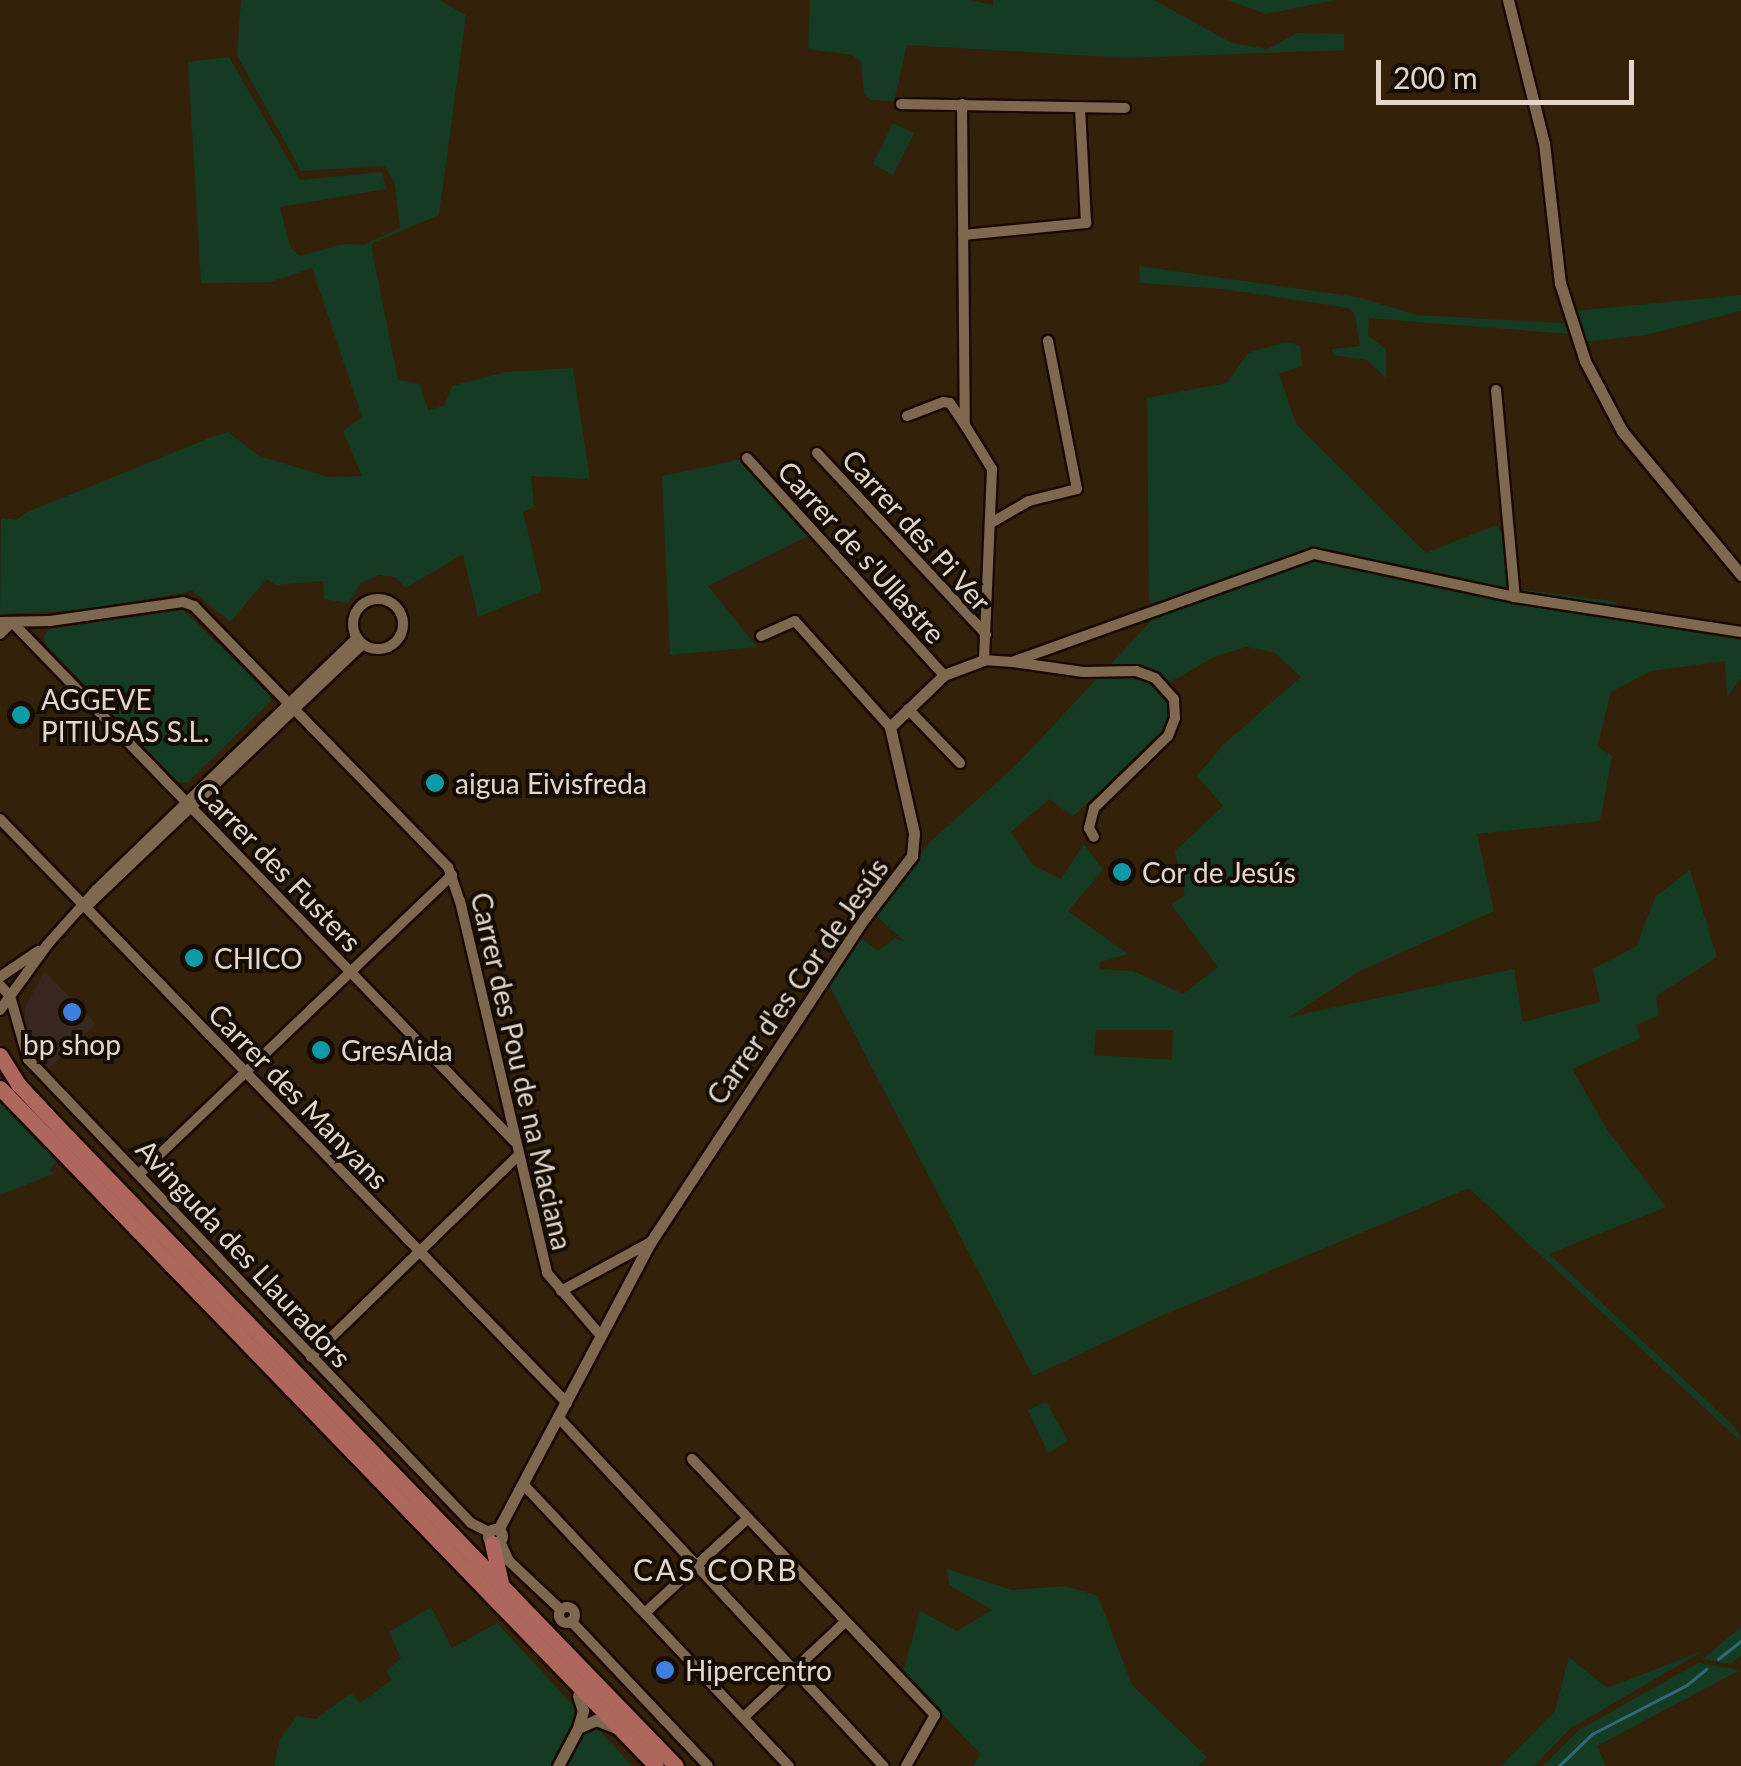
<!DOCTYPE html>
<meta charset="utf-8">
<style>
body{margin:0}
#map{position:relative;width:1741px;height:1766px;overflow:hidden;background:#33210a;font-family:Lato,sans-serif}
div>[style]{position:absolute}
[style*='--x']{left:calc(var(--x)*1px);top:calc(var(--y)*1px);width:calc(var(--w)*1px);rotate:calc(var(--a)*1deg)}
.commercial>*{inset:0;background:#39281f}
.green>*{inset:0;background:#153c23}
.stream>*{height:2.5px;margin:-1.25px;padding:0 1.25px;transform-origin:1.25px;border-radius:1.25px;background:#31697b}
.roads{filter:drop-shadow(2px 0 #1a0900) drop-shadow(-2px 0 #1a0900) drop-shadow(0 2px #1a0900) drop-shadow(0 -2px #1a0900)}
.minor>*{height:10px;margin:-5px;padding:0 5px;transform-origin:5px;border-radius:5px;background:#7e6850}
.minor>.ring{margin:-5px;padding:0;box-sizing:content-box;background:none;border:10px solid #7e6850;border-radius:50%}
.tertiary>*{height:11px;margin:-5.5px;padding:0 5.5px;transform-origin:5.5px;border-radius:5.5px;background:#7e6850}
.tertiary>.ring{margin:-5.5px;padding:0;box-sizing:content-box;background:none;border:11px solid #7e6850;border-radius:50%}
.primary>*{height:15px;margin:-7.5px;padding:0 7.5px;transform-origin:7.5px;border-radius:7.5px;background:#ad675d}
.dots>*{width:28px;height:28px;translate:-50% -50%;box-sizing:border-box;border:5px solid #150c04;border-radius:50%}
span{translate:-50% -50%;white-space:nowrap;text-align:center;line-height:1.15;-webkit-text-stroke:8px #150c04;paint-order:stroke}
.street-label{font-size:28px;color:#e4d7ca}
.poi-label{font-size:28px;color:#e4d7ca}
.left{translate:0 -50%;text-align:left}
.neighbourhood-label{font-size:30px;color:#e4d7ca;letter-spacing:2.5px}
.scale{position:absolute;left:1376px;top:60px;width:258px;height:45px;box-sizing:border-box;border:5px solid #e4d7ca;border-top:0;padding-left:12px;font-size:30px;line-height:35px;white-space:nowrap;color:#e4d7ca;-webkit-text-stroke:8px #150c04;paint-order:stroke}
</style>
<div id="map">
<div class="commercial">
<i style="clip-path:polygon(44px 971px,96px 1024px,49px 1068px,29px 1050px,23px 1032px,25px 1008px)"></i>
</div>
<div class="green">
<i style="clip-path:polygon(241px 0,439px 0,466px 15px,439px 215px,372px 243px,372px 250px,398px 380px,420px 384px,428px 410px,444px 406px,452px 386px,506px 372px,573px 368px,590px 479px,531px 476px,534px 507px,523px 512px,542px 591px,478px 617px,463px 554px,406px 588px,395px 577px,379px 575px,361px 583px,348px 603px,324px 599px,323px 581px,276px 585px,267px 579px,230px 622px,193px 591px,84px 610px,0 614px,1px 518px,17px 520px,25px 513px,212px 437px,228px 432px,259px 456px,328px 477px,362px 476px,343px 431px,362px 417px,312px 268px,271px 282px,201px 283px,188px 62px,229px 57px,300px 180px,382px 172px,386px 189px,280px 207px,291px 249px,300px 256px,344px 244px,363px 245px,400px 228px,395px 184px,385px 166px,301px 171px,237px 55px)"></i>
<i style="clip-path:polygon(810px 0,969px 0,993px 5px,993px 0,1154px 0,1232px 43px,1267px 49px,1297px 33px,1344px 34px,1344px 50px,1127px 58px,907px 45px,894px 101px,870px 100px,864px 93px,861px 62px,852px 55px,808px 49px)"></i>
<i style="clip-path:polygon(1228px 0,1336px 0,1266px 14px)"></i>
<i style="clip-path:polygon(893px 123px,914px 133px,893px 175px,873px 164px)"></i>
<i style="clip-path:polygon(1139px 266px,1357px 297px,1417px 315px,1564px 323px,1569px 334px,1369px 318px,1368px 336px,1386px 349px,1386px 378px,1367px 360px,1333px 355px,1332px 349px,1360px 346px,1355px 314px,1349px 308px,1223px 289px,1140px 283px)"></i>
<i style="clip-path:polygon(1741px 295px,1741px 311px,1646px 335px,1583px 342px,1574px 311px)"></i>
<i style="clip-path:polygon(evenodd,1286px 342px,1300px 346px,1302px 366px,1279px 374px,1296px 424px,1426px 553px,1496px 525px,1503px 534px,1507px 588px,1613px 601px,1637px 623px,1741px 640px,1741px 678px,1727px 697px,1725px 661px,1651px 671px,1611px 692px,1597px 746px,1612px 756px,1600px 821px,1477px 834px,1494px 911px,1360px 971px,1289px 1017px,1514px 969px,1523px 1022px,1600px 1002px,1593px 969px,1637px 946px,1655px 897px,1690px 870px,1717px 957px,1656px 996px,1659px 1015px,1636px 1025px,1641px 1038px,1572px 1069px,1608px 1131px,1666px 1207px,1549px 1254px,1736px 1428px,1741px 1442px,1469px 1188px,1161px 1316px,1033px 1376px,828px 983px,853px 942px,862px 939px,878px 951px,895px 938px,905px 942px,873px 913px,929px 843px,1016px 765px,1153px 619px,1149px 599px,1147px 398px,1227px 383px,1248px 353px,1286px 342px,1246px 647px,1274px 652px,1301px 677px,1224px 744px,1197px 776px,1223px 806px,1175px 851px,1185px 896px,1171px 904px,1218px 967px,1183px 994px,1133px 971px,1099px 969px,1100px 962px,1128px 954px,1068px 911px,1103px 870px,1084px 844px,1061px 879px,1033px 865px,1011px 832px,1049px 799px,1073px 816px,1162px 736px,1170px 721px,1170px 703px,1160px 688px,1214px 657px,1246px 647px,1286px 342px,1096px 1030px,1173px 1030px,1172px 1060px,1094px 1055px,1096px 1030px)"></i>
<i style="clip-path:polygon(743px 459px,810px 535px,708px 586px,757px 647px,670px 655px,662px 476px)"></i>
<i style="clip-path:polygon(183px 610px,269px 693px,271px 701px,187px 783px,177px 781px,45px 644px,44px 636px,49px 629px)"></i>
<i style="clip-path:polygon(0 1102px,57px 1161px,49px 1171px,55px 1173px,0 1195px)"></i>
<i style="clip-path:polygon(1046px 1402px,1068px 1441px,1048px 1453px,1028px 1410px)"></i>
<i style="clip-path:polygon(947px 1569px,1012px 1590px,1065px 1586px,1098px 1596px,1132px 1685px,1207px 1757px,1199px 1766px,973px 1766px,980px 1754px,903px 1672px,920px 1611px,957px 1631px,992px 1610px,949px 1585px)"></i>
<i style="clip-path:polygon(431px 1607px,452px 1648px,497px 1623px,581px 1714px,555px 1766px,274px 1766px,280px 1739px,297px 1716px,316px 1719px,351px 1693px,360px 1703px,392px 1680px,386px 1671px,401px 1658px,389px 1632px)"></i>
<i style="clip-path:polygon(1741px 1627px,1741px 1656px,1730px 1664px,1703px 1659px)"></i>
<i style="clip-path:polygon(1703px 1651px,1571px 1728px,1534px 1766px,1501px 1766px,1555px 1711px,1569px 1657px,1607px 1688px)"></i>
<i style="clip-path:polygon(1698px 1663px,1740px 1670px,1597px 1746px,1606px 1766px,1543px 1766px,1579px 1730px)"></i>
<i style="clip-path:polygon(591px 1721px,632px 1766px,567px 1766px)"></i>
</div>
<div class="stream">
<i style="--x:1718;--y:1659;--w:29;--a:-38"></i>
<i style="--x:1559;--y:1766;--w:46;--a:-44.1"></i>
<i style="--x:1592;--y:1734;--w:107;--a:-27.3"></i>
<i style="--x:1687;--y:1685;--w:25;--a:-40"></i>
</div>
<div class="roads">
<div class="minor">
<i style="--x:901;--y:104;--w:224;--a:1"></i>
<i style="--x:962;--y:104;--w:321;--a:89.5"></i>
<i style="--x:965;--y:425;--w:52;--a:58.5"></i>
<i style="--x:992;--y:469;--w:191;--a:92.4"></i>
<i style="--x:984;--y:660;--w:28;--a:4"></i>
<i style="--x:1012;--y:662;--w:321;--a:-19.7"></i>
<i style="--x:1314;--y:554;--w:206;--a:12.1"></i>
<i style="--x:1515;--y:597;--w:229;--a:8.8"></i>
<i style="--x:963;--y:235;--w:124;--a:-5.6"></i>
<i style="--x:1086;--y:223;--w:116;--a:-93"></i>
<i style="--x:1496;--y:390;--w:208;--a:84.8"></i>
<i style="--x:907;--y:416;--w:39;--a:-21"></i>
<i style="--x:943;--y:402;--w:7;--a:8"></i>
<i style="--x:950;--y:403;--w:25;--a:56"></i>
<i style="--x:817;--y:453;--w:248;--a:47"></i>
<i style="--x:747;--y:458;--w:293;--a:47.8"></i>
<i style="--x:991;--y:523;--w:44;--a:-30.1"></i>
<i style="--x:1029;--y:501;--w:49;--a:-14"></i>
<i style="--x:1077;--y:489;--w:151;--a:-101.1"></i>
<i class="ring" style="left:353px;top:599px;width:40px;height:40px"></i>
<i style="--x:0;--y:622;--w:50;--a:-1.1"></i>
<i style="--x:50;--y:621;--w:134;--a:-8.1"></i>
<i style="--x:183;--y:602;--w:12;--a:20"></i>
<i style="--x:194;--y:606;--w:364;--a:45.8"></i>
<i style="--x:448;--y:867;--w:36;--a:71"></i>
<i style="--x:460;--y:901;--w:382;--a:76.8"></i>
<i style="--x:547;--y:1273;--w:83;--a:49.4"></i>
<i style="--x:0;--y:634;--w:17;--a:-45"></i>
<i style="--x:12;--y:622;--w:722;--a:45.95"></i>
<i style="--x:761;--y:636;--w:37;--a:-24"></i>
<i style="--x:795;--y:621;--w:142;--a:48.1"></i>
<i style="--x:1013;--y:662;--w:71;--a:8.1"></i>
<i style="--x:1083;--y:672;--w:53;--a:-1.1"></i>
<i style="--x:1136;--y:671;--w:20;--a:20"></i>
<i style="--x:1155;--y:678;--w:28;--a:48"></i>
<i style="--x:1174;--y:699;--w:19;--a:87"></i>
<i style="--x:1175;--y:718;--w:19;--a:111"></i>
<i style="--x:1168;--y:736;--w:103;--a:135.8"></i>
<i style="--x:1094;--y:808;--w:21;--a:104"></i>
<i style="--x:1089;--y:828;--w:10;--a:61"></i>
<i style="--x:908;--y:709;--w:75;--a:46.1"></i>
<i style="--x:0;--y:819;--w:814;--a:45.85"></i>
<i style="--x:90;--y:903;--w:376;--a:-43.5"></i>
<i style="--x:0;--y:977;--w:46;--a:-34.4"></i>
<i style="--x:0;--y:985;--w:15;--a:48"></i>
<i style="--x:10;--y:996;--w:66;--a:74.1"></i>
<i style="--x:28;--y:1059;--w:642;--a:46.33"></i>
<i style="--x:471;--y:1523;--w:20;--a:27"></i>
<i style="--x:0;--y:1010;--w:80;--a:-54.1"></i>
<i style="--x:47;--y:945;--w:74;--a:-48.3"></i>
<i style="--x:96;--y:890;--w:363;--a:-44"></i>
<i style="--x:139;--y:1174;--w:433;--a:-43.7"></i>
<i style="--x:561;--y:1291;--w:100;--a:-28.6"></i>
<i style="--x:311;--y:1357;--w:289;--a:-44.2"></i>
<i style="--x:559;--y:1418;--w:476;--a:47"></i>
<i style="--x:692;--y:1459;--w:353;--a:46.5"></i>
<i style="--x:935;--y:1715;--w:59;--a:119.6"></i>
<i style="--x:523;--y:1484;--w:388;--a:46.7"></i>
<i style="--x:500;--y:1541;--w:22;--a:66"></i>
<i style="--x:509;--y:1561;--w:71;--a:43.3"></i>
<i class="ring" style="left:559px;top:1607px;width:6px;height:6px"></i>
<i style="--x:647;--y:1611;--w:136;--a:-42.6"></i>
<i style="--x:571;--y:1621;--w:199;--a:46.6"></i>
<i style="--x:745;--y:1716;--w:137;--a:-43.2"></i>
</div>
<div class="tertiary">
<i style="--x:1508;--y:0;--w:147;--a:75.9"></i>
<i style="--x:1544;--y:143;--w:141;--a:83.5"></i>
<i style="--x:1560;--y:283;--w:82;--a:72.2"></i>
<i style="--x:1585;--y:361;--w:79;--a:62.1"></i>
<i style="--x:1622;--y:431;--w:187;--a:50.4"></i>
<i class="ring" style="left:488px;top:1529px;width:3px;height:3px"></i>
<i style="--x:498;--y:1530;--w:325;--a:-62.1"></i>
<i style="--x:650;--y:1243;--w:382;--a:-56.6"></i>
<i style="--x:860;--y:924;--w:86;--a:-52.6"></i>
<i style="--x:912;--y:856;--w:23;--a:-85"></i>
<i style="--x:914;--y:833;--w:109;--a:-102.8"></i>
<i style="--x:890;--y:727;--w:75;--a:-43.9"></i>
<i style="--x:944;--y:675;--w:43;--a:-20.6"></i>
<i style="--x:578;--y:1728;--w:20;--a:-24"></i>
<i style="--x:596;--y:1720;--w:22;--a:22"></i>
<i style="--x:558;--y:1766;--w:43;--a:-62.2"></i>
<i style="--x:578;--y:1728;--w:18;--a:-74"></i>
<i style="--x:583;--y:1711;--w:16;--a:-108"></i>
</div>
<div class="primary">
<i style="--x:0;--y:1055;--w:34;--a:58"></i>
<i style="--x:18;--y:1084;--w:64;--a:46.9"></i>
<i style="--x:62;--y:1131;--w:883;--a:45.96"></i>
<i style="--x:0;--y:1088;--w:943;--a:45.94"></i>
<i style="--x:492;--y:1543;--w:41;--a:77.3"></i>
</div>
</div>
<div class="dots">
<i style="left:21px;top:715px;background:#0f9aa8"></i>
<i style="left:435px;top:783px;background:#0f9aa8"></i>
<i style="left:1122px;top:872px;background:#0f9aa8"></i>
<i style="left:194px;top:958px;background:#0f9aa8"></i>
<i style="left:72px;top:1012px;background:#3f7fe0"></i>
<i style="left:321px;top:1050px;background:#0f9aa8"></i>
<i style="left:665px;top:1670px;background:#3f7fe0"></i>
</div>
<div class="street-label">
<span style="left:917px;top:530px;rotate:48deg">Carrer des Pi Ver</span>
<span style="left:862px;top:552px;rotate:48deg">Carrer de s'Ullastre</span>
<span style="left:279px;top:866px;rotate:46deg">Carrer des Fusters</span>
<span style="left:797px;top:981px;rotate:-55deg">Carrer d'es Cor de Jesús</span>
<span style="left:522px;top:1071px;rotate:77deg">Carrer des Pou de na Maciana</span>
<span style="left:299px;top:1096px;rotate:46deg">Carrer des Manyans</span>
<span style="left:244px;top:1253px;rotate:47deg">Avinguda des Llauradors</span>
</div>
<div class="poi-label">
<span class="left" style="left:41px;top:715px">AGGEVE<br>PITIUSAS S.L.</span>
<span class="left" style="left:455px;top:783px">aigua Eivisfreda</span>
<span class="left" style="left:1142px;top:872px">Cor de Jesús</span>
<span class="left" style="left:214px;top:958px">CHICO</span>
<span style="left:72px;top:1044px">bp shop</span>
<span class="left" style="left:341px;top:1050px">GresAida</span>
<span class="left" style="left:685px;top:1670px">Hipercentro</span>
</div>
<div class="neighbourhood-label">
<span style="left:716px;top:1569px">CAS CORB</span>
</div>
<div class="scale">200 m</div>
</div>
